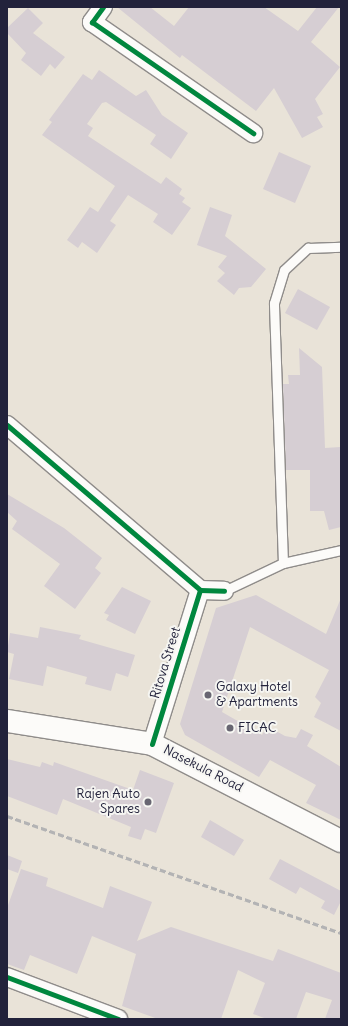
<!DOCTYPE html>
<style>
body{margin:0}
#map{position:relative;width:348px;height:1026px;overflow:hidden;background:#e9e3d8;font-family:Delius,sans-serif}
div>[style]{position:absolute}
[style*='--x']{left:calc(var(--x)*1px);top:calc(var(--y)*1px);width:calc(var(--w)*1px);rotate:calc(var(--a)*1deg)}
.building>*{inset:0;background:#d6ced3}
.roads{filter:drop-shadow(1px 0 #8f8c8a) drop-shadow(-1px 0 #8f8c8a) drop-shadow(0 1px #8f8c8a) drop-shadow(0 -1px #8f8c8a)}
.service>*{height:9px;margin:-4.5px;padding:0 4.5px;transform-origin:4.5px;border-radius:4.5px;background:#fcfbf9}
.minor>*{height:18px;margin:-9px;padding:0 9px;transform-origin:9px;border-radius:9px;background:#fcfbf9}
.secondary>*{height:22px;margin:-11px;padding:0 11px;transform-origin:11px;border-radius:11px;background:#fcfbf9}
.rail>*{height:3px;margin-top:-1.5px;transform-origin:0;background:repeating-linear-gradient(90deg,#b3b3b4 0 6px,transparent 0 9px)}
.cycleway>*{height:5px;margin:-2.5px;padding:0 2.5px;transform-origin:2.5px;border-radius:2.5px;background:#00873e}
.dots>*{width:11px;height:11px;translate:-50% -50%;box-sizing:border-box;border:2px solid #f6f6f2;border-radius:50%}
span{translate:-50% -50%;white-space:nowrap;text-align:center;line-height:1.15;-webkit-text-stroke:4px #f6f6f2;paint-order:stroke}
.street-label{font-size:13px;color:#22223b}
.poi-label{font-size:13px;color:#22223b}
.left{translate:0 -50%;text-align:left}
.right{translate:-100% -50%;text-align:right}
.frame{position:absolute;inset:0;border:8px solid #22223b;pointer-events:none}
</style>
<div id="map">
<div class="building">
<i style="clip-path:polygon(117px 7px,150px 7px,174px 26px,189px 7px,264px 7px,298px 31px,317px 7px,339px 7px,311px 42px,340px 67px,315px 99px,323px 114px,317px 117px,323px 127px,302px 138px,274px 88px,256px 111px,182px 55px,180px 58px)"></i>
<i style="clip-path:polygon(28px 8px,43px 23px,33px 33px,65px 57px,55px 69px,50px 64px,41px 76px,21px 60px,26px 53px,7px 33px,7px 28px)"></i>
<i style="clip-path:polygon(99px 70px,136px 96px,146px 90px,162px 115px,188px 133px,171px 159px,150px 144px,156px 135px,106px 102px,102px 103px,87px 124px,93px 128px,88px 136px,161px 184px,166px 177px,182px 189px,179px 194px,185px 198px,182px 202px,191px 208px,172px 235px,153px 222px,158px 214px,128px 195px,110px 221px,116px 225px,97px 253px,82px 242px,78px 248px,67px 240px,90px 207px,98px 212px,115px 186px,42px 135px,52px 122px,49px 120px,83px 74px,92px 80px)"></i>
<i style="clip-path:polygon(279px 152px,311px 166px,295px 203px,263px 189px)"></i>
<i style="clip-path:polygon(210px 207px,232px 215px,225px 236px,266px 269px,251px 287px,239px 288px,234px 295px,217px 281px,225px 273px,218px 267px,227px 256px,197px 245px)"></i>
<i style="clip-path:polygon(298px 289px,330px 307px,317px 330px,285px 313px)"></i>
<i style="clip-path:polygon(299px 348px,322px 367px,325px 448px,340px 447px,341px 527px,329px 530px,324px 511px,310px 511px,310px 470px,286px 470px,283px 384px,289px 384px,288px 375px,300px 375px)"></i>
<i style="clip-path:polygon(7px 494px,64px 528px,102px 558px,95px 568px,101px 573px,75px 609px,44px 586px,60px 564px,12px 529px,17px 521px,7px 512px)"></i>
<i style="clip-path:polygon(122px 587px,151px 601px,135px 634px,106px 620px,109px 615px,104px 613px)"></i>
<i style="clip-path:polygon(256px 595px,326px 634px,341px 598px,341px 731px,314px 717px,321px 703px,315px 697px,329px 670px,250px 627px,222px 712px,262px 735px,267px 726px,285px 736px,296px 738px,301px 729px,313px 735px,307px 746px,341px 767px,341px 820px,306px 803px,316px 785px,270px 760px,259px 777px,185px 735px,180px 724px,216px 608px)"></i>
<i style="clip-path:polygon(40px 627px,81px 635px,79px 639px,135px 655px,128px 677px,116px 673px,111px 691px,85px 684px,87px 677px,47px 666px,43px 686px,9px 679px,14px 654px,7px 652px,10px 633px,38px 638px)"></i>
<i style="clip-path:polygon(7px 759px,40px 767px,42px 762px,53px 766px,54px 762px,133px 790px,140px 770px,174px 783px,156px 833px,145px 829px,141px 840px,128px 836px,131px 827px,63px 799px,57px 815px,7px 796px)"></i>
<i style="clip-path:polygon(210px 820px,244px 840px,234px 856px,201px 837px)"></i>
<i style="clip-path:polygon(7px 855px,22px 861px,18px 873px,7px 869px)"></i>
<i style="clip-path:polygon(280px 859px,341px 891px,341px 901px,334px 915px,321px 908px,325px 901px,300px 887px,296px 894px,269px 879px)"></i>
<i style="clip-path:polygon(21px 869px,48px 878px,46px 886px,103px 908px,110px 886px,152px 902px,137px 941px,171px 927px,273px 961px,278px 949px,341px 973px,341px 1019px,325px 1019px,332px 1000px,306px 992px,296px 1019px,267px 1019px,253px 1014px,265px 983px,238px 970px,221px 1019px,158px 1019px,122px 1006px,136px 954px,92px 936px,77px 974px,30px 955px,24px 970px,7px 964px,7px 908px)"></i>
</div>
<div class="roads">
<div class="service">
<i style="--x:283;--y:563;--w:260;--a:-92"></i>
<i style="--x:274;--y:303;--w:34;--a:-73"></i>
<i style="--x:284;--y:270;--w:33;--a:-43"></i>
<i style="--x:308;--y:248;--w:33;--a:-2"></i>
<i style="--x:224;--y:591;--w:65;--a:-25.4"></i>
<i style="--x:283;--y:563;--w:59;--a:-12.6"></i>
</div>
<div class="minor">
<i style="--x:103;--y:7;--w:19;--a:126"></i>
<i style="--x:92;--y:22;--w:196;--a:34.6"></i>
<i style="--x:7;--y:425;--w:254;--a:40.5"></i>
<i style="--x:200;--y:590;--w:24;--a:2"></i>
<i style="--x:152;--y:744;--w:161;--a:-72.7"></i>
<i style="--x:7;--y:977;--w:119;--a:20.7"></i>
</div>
<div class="secondary">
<i style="--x:7;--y:721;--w:147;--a:9"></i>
<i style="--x:152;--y:744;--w:212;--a:27.2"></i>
</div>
</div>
<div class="rail">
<i style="--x:7;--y:816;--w:354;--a:19.3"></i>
</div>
<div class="cycleway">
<i style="--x:103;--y:7;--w:19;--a:126"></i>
<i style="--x:92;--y:22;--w:196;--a:34.6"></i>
<i style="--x:7;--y:425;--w:254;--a:40.5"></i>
<i style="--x:200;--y:590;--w:24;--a:2"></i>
<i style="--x:152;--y:744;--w:161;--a:-72.7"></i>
<i style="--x:7;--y:977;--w:119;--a:20.7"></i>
</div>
<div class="dots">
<i style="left:208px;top:695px;background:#686672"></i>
<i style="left:230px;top:728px;background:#686672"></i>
<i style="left:148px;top:802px;background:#686672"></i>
</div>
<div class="street-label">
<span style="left:166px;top:663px;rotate:-73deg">Ritova Street</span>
<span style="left:203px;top:769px;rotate:27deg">Nasekula Road</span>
</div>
<div class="poi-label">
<span class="left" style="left:216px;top:695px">Galaxy Hotel<br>&amp; Apartments</span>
<span class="left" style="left:238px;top:728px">FICAC</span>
<span class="right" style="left:140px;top:802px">Rajen Auto<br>Spares</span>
</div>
<div class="frame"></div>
</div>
